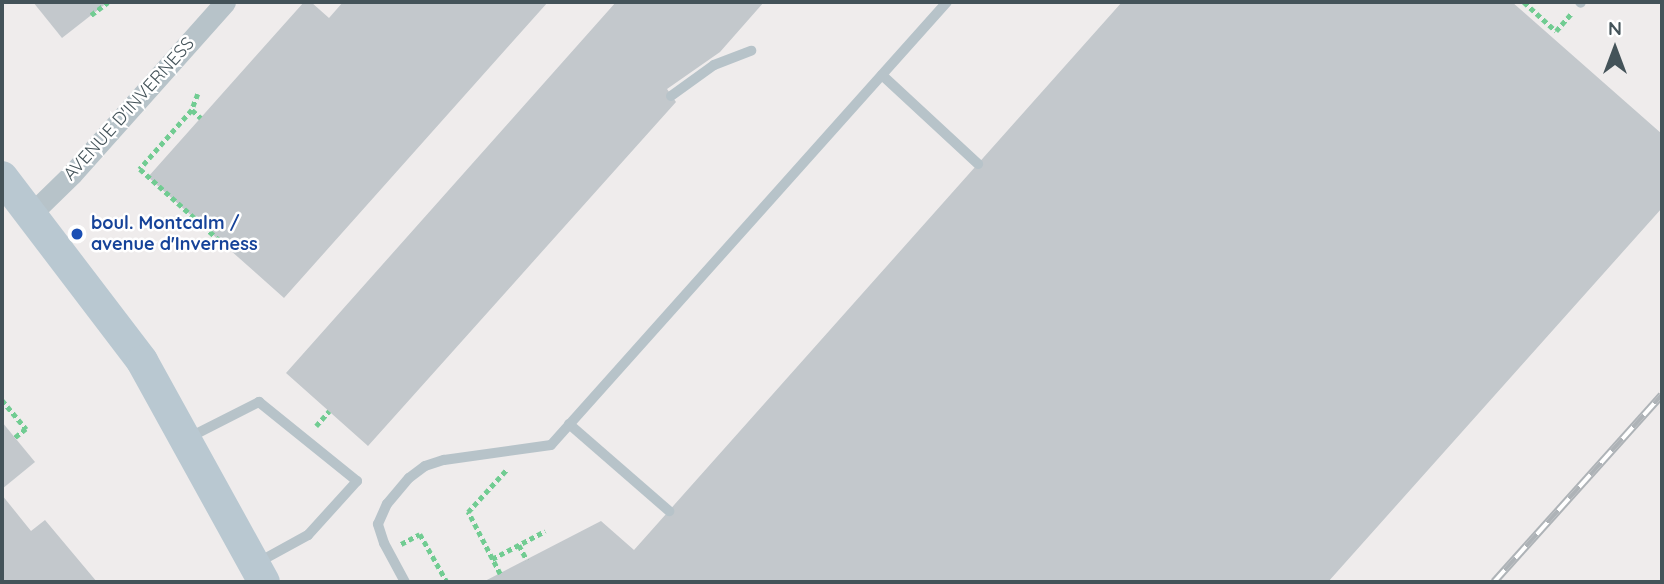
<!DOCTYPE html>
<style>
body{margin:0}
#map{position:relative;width:1664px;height:584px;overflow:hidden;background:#efecec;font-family:Quicksand,sans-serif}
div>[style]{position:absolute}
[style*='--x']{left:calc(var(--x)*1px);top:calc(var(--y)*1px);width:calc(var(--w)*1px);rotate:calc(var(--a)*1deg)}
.building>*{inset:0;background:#c3c8cc}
.path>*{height:4.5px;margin-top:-2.25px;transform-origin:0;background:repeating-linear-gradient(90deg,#71cc92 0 5px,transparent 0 8.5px)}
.lane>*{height:10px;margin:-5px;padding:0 5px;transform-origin:5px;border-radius:5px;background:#b7c3c9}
.street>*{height:21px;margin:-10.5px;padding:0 10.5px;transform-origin:10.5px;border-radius:10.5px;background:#b7c3c9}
.secondary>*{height:32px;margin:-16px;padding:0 16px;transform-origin:16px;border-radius:16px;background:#b9c8d1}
.rail>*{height:8px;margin-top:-4px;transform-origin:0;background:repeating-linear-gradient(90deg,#fff 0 16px,#aeb3b7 0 32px);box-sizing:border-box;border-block:2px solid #aeb3b7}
.dots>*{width:19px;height:19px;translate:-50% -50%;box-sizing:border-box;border:4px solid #fff;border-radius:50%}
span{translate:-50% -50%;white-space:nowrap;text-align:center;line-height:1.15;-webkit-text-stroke:5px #fff;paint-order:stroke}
.street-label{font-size:18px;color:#445359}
.transit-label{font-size:18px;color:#164399;font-weight:700}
.left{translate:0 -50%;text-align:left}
.frame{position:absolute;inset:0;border:4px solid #445359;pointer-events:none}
.north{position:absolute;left:1580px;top:14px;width:70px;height:70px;-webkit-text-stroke:5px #fff;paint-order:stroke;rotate:0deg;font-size:19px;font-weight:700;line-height:28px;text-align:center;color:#445359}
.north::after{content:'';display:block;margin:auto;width:24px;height:32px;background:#445359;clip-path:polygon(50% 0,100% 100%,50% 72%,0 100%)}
</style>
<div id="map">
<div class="building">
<i style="clip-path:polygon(33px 2px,108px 2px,62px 38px)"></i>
<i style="clip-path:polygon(304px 2px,311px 2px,329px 18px,343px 2px,548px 2px,284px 298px,148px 177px)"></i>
<i style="clip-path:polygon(616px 2px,764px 2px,720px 52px,667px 89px,676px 102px,368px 446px,286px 373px)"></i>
<i style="clip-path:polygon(1122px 2px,1512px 2px,1662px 134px,1662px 208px,1328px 582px,483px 582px,601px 521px,634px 550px)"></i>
<i style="clip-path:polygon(2px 422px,35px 462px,2px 489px)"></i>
<i style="clip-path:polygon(2px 495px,31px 531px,45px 520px,97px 582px,2px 582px)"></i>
</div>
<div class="path">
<i style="--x:1524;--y:2;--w:43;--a:42.2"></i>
<i style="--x:1556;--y:31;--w:23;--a:-49"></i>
<i style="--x:91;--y:15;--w:21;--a:-37"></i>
<i style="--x:198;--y:94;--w:17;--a:111"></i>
<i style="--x:192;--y:110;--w:79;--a:131.4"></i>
<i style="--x:140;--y:169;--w:117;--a:41.9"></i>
<i style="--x:192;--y:110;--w:12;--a:42"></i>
<i style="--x:2;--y:400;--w:38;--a:50"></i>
<i style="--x:26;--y:429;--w:14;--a:141"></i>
<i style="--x:316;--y:426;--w:20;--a:-49"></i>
<i style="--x:401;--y:544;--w:21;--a:-28"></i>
<i style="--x:420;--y:534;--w:55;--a:60.6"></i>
<i style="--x:519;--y:545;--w:17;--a:62"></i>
<i style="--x:492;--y:559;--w:60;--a:-27.8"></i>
<i style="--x:500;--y:574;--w:70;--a:-117.3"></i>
<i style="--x:468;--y:512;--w:59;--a:-47.7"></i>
</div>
<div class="lane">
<i style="--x:1580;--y:2;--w:1;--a:45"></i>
<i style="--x:882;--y:75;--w:131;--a:42.8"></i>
<i style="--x:671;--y:96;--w:53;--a:-35.8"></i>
<i style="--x:714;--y:65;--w:40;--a:-21"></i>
<i style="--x:569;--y:424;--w:133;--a:41"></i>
<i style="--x:188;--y:438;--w:80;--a:-26.9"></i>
<i style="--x:259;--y:402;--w:126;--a:38.9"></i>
<i style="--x:357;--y:481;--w:73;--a:132.2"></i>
<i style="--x:308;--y:535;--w:58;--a:151.2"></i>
<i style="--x:405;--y:582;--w:44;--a:-118.3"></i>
<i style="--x:384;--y:543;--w:20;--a:-108"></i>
<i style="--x:378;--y:524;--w:22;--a:-66"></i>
<i style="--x:387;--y:504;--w:34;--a:-50"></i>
<i style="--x:409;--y:478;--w:20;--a:-37"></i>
<i style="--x:425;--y:466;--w:20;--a:-18"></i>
<i style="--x:444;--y:460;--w:108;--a:-8"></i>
<i style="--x:551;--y:445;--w:594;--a:-48.21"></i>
</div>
<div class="street">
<i style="--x:31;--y:214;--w:57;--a:-44.3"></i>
<i style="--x:72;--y:174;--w:230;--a:-48.3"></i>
</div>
<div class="secondary">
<i style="--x:2;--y:177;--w:231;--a:52.7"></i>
<i style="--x:142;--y:361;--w:252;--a:61.1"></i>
</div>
<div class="rail">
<i style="--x:1494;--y:582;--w:251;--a:-48.1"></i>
</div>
<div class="dots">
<i style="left:77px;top:234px;background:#1a4fb4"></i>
</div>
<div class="street-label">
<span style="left:129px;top:109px;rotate:-48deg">AVENUE D'INVERNESS</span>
</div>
<div class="transit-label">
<span class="left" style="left:91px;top:234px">boul. Montcalm /<br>avenue d'Inverness</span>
</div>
<div class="frame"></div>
<div class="north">N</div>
</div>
